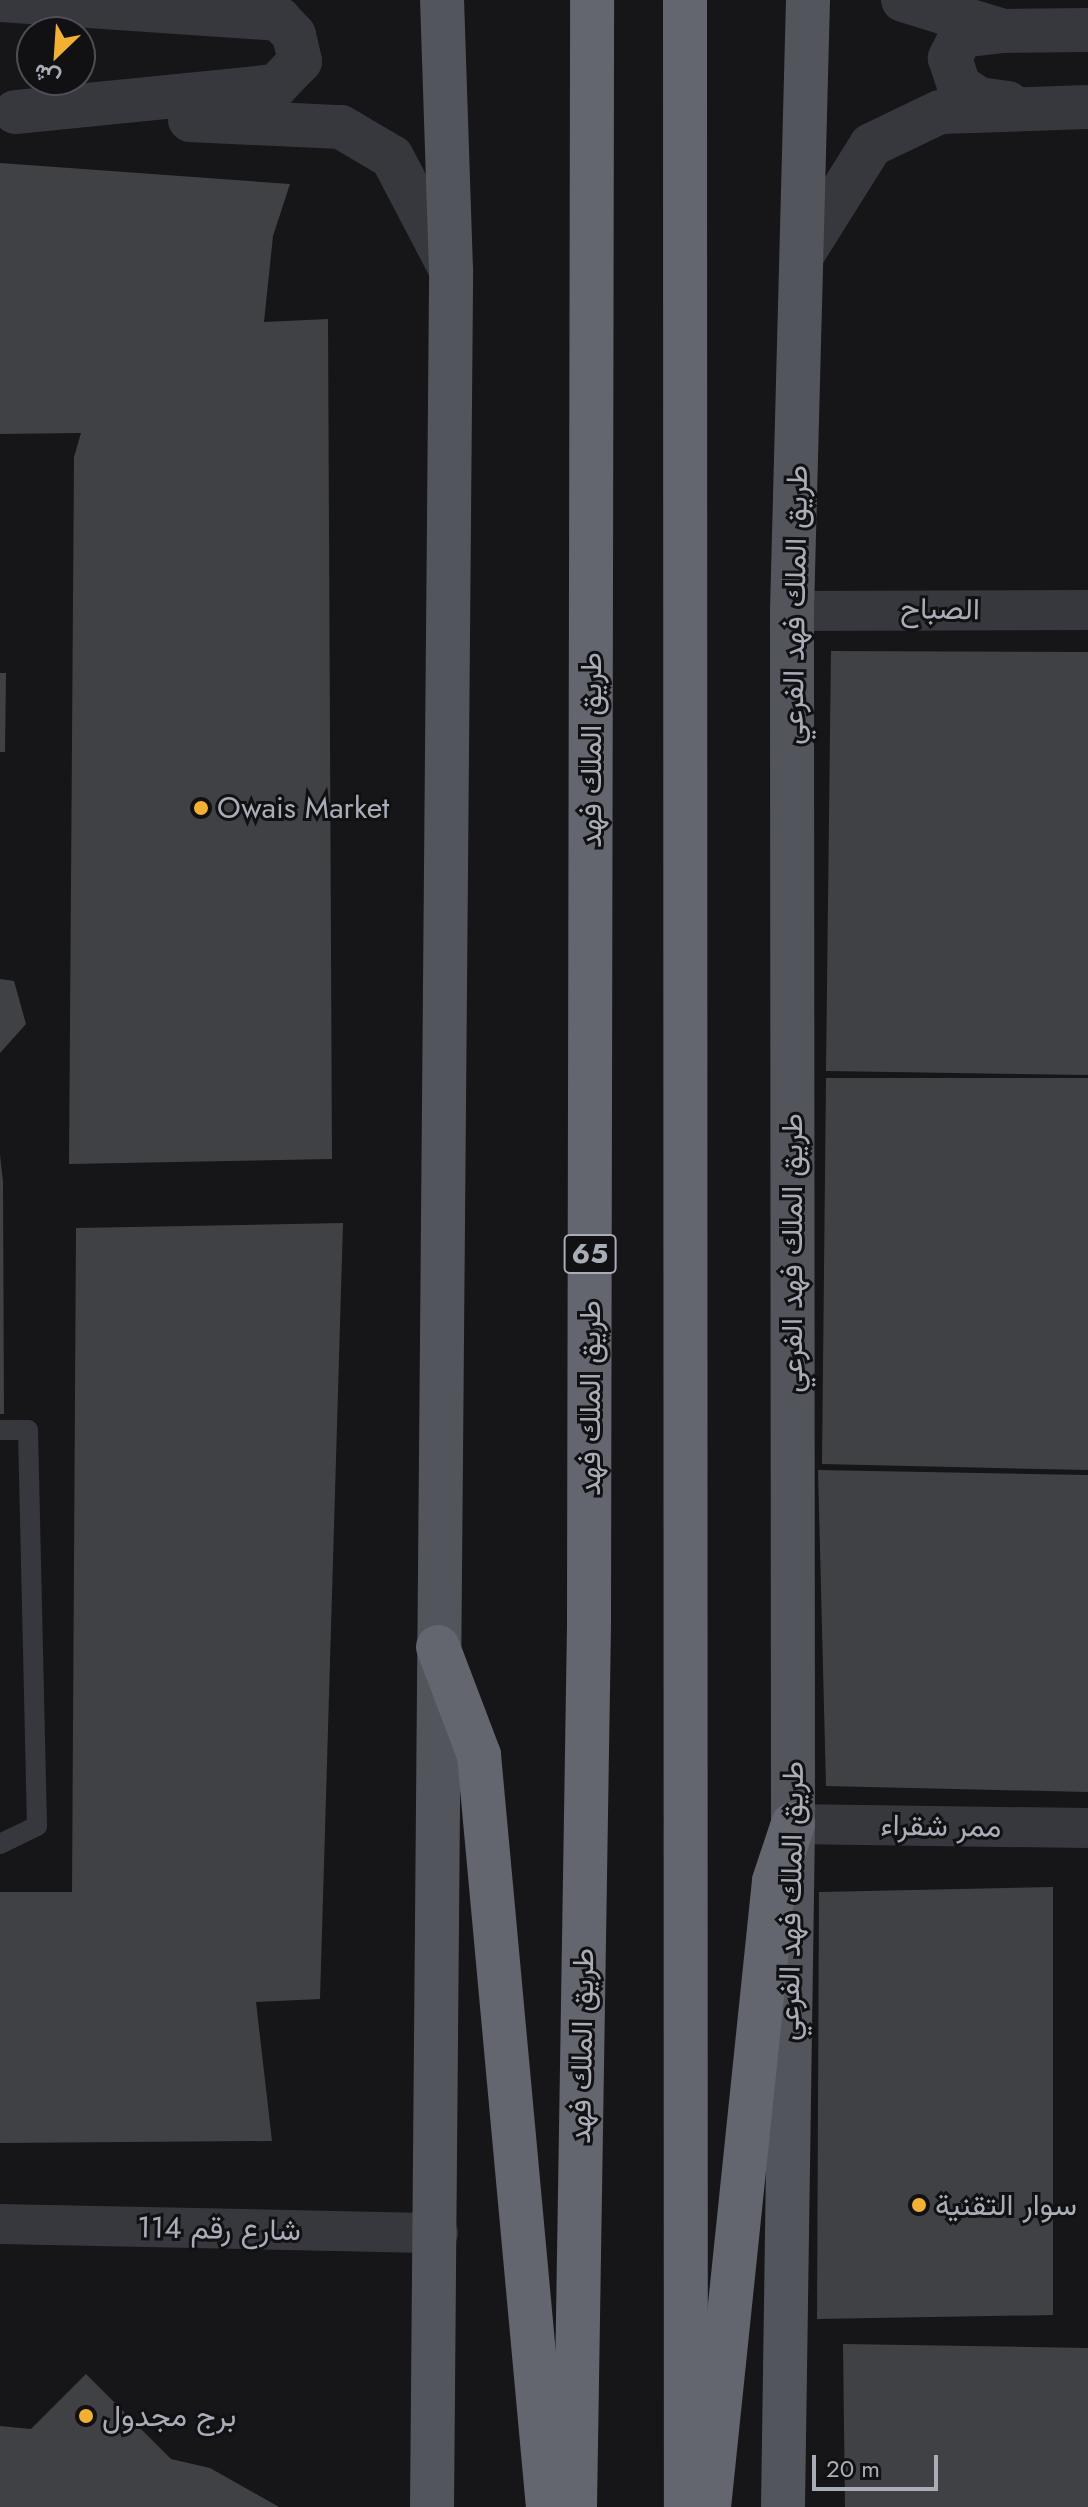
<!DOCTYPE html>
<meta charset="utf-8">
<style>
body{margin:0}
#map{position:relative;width:1088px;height:2507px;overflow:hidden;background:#161618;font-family:Jost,Vazirmatn,sans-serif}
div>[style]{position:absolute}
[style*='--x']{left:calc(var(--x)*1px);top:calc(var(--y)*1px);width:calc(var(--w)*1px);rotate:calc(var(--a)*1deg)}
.building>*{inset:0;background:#404145}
.service>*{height:20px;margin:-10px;padding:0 10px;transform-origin:10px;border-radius:10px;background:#37383d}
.minor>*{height:40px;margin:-20px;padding:0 20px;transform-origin:20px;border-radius:20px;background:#37383d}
.tertiary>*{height:44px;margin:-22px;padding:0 22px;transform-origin:22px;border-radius:22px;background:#37383d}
.primary>*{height:44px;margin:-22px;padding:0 22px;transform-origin:22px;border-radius:22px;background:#53555c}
.motorway>*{height:44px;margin:-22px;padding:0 22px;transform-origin:22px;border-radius:22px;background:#63666e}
.dots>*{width:22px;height:22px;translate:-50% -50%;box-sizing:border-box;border:4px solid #111113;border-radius:50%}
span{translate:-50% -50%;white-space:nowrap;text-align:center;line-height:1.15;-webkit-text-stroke:6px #111113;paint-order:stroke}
.shield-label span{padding:2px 6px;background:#111113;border:2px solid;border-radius:6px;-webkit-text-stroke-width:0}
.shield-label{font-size:28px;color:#a8adb8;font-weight:700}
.street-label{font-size:30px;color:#a8adb8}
.poi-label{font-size:30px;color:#a8adb8}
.left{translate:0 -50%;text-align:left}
.north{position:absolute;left:16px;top:16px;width:80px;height:80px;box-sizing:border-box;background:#111113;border:2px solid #4d4f55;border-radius:50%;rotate:205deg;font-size:22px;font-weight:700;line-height:32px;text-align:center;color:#a8adb8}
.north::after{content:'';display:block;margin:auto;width:28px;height:36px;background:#f2b134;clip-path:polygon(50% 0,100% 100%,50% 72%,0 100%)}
.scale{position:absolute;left:812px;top:2455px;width:126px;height:36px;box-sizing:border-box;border:4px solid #a8adb8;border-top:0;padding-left:10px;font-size:24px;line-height:28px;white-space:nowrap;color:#a8adb8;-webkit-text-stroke:6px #111113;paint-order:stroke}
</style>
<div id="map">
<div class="building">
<i style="clip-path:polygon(0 163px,290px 184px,273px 236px,264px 322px,328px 319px,332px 1159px,69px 1164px,74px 457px,81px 433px,0 434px)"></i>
<i style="clip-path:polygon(831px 651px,1088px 652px,1088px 1075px,826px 1071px)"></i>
<i style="clip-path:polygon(0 673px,6px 673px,5px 752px,0 752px)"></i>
<i style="clip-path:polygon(0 979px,14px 981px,26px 1024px,0 1053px)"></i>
<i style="clip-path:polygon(826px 1078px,1088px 1078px,1088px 1470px,822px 1464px)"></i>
<i style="clip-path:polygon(0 1155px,3px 1182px,4px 1414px,0 1414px)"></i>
<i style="clip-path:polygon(343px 1223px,320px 1999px,256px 2002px,272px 2141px,0 2143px,0 1892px,72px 1892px,76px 1228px)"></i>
<i style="clip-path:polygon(818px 1470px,1088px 1475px,1088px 1792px,826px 1786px)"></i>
<i style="clip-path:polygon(1053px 1887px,1053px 2315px,817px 2319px,819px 1892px)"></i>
<i style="clip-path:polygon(843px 2344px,1088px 2348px,1088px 2507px,845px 2507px)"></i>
<i style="clip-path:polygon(86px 2374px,171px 2459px,210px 2468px,279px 2507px,0 2507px,0 2426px,31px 2429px)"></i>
</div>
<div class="service">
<i style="--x:0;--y:1430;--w:28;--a:0"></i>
<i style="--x:28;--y:1430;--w:396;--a:88.7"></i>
<i style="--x:37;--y:1826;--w:41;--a:154.1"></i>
</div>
<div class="minor">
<i style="--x:792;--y:611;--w:296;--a:-0.2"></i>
<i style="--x:793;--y:1824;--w:295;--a:0.8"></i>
<i style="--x:0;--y:2224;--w:438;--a:1.2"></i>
</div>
<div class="tertiary">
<i style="--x:0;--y:0;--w:280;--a:3.9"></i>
<i style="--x:279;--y:19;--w:22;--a:47"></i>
<i style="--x:294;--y:35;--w:27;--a:77"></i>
<i style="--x:300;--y:61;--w:35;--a:134"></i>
<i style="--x:276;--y:86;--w:262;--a:174.3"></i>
<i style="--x:903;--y:0;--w:105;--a:17.2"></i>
<i style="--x:1003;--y:31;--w:85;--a:-0.7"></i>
<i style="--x:1003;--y:31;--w:42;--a:173.2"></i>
<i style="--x:961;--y:36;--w:25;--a:117"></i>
<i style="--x:950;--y:58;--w:29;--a:72"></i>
<i style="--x:959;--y:86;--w:24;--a:33"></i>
<i style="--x:979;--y:99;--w:29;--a:8"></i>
<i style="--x:190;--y:120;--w:151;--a:2.7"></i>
<i style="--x:341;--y:127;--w:59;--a:30.5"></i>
<i style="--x:392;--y:157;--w:127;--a:62.4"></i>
<i style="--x:804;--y:252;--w:126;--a:-57.9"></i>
<i style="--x:871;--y:145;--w:76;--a:-25.6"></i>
<i style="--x:940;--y:112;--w:148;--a:-1.9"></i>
</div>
<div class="primary">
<i style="--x:432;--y:2507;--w:2237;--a:-89.51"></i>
<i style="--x:451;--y:270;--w:270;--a:-91.9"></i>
<i style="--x:783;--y:2507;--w:683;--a:-89.16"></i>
<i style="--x:793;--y:1824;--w:1213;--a:-90.05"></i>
<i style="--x:792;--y:611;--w:611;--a:-88.5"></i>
</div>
<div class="motorway">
<i style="--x:685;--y:0;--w:2507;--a:89.98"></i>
<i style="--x:438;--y:1647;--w:116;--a:69.2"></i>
<i style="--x:479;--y:1755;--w:755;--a:84.76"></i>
<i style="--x:575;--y:2507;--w:886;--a:-89.09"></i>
<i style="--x:589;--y:1621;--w:1621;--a:-89.89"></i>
<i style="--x:709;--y:2507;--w:629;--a:-84.07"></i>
<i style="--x:774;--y:1881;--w:60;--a:-71.6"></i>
</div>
<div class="dots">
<i style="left:201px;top:808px;background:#f2b134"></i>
<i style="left:919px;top:2205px;background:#f2b134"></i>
<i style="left:86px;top:2416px;background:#f2b134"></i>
</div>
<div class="shield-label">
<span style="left:590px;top:1254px">65</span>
</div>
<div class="street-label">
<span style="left:795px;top:605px;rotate:-89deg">طريق الملك فهد الفرعي</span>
<span style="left:940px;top:609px;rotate:1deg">الصباح</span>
<span style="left:591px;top:750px;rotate:-90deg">طريق الملك فهد</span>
<span style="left:792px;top:1253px;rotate:-90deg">طريق الملك فهد الفرعي</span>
<span style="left:590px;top:1398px;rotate:-90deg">طريق الملك فهد</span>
<span style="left:941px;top:1826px;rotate:1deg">ممر شقراء</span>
<span style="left:791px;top:1901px;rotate:-89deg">طريق الملك فهد الفرعي</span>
<span style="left:582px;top:2046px;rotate:-89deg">طريق الملك فهد</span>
<span style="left:219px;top:2229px;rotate:1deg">شارع رقم 114</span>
</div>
<div class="poi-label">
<span class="left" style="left:217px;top:808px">Owais Market</span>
<span class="left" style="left:935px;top:2205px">سوار التقنية</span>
<span class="left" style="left:102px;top:2416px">برج مجدول</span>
</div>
<div class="north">ش</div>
<div class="scale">20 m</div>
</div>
